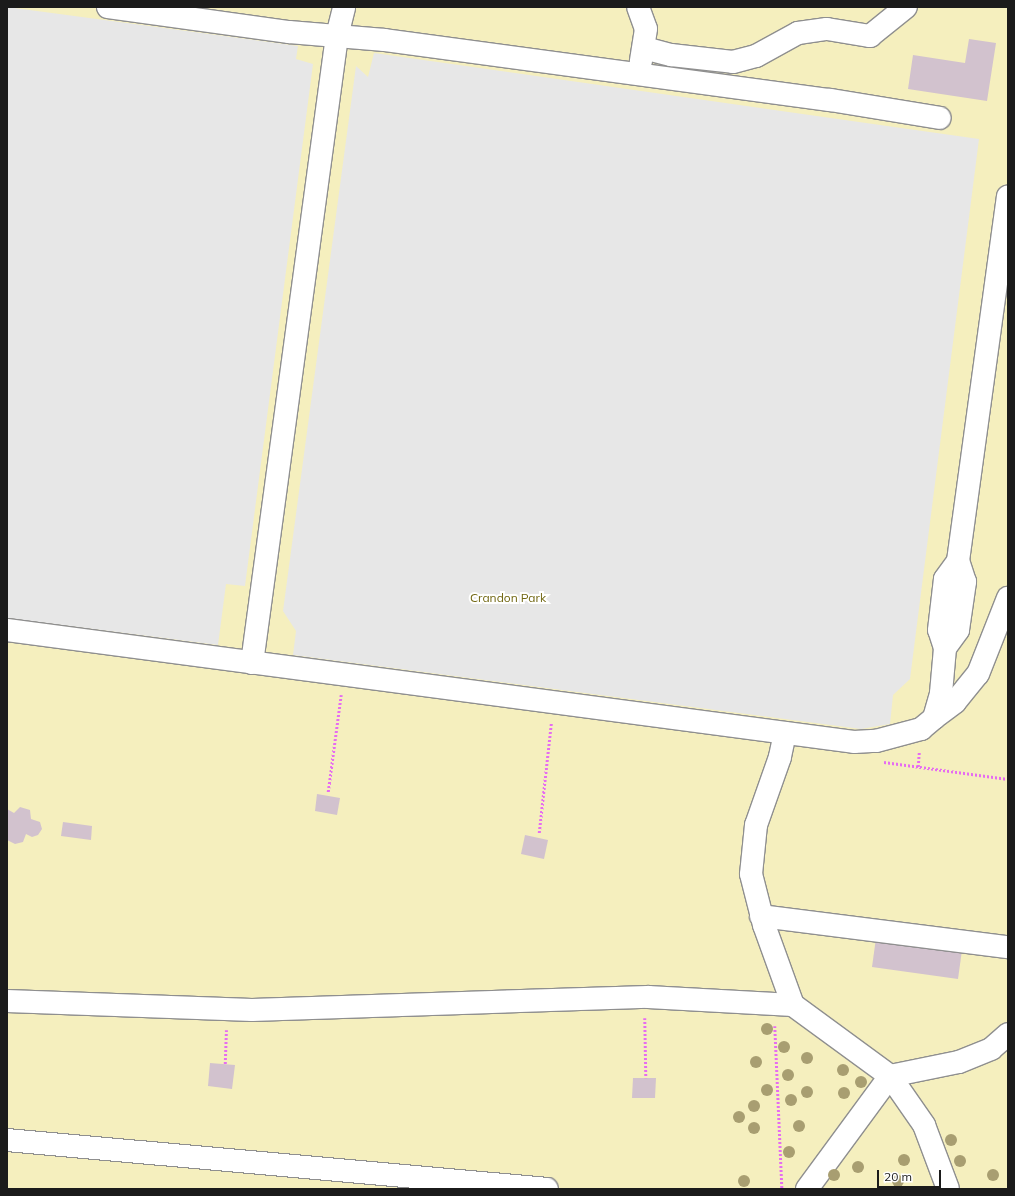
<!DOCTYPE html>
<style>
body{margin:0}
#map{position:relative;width:1015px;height:1196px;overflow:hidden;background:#ece1e7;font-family:Mulish,sans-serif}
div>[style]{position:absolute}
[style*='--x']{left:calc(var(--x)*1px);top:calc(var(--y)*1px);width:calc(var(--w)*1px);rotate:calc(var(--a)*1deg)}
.park>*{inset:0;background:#f5efbe}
.parking>*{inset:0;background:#e7e7e7}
.building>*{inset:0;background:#d2c2ce}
.path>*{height:2.5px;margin-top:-1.25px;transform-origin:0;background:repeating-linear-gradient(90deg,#e66cf1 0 2px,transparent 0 4px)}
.roads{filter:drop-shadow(1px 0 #8f8f8f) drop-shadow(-1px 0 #8f8f8f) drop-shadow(0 1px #8f8f8f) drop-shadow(0 -1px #8f8f8f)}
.minor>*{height:22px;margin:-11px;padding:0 11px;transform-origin:11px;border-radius:11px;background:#fff}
.trees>*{width:12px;height:12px;margin:-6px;border-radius:50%;background:#a89e71}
span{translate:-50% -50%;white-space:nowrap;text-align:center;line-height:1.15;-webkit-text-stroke:4px #fff;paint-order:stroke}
.park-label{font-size:12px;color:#716711}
.frame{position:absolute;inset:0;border:8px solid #1b1b1b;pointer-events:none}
.scale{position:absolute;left:877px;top:1170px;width:64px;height:18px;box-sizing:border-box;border:2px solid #1b1b1b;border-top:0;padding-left:5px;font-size:12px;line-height:14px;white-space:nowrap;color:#1b1b1b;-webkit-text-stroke:3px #fff;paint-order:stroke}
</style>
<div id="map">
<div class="park">
<i style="clip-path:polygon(7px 7px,1008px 7px,1008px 1189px,7px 1189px)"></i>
</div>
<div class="parking">
<i style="clip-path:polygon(7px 7px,298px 46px,296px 59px,313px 64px,245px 586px,226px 584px,218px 645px,7px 618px)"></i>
<i style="clip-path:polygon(374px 53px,979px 139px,910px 679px,893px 695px,890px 724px,861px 729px,293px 655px,296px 631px,283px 611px,356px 66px,368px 77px)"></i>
</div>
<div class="building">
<i style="clip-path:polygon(969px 39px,996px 43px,987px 101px,908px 89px,913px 55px,965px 63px)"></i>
<i style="clip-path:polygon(317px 794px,340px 798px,337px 815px,315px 811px)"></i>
<i style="clip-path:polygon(20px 807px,30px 810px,31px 819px,40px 822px,42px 829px,38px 835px,32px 837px,26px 834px,23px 842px,15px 844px,7px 840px,7px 809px,14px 813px)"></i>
<i style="clip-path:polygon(63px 822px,92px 826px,91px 840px,61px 836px)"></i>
<i style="clip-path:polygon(525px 835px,548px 840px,544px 859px,521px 854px)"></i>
<i style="clip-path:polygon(876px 938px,962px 950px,958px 979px,872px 967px)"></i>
<i style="clip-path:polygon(210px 1063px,235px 1065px,232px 1089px,208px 1086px)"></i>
<i style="clip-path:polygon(633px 1078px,656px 1078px,655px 1098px,632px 1098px)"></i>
</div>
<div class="path">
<i style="--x:884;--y:762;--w:125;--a:7.8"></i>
<i style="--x:918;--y:767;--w:16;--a:-86"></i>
<i style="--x:328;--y:792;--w:98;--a:-82.4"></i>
<i style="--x:539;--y:833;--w:110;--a:-83.7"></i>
<i style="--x:645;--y:1018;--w:60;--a:89"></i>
<i style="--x:775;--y:1026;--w:163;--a:87.5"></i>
<i style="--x:225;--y:1064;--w:34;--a:-88"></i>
</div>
<div class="roads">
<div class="minor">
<i style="--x:108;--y:7;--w:183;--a:7.9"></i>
<i style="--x:289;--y:32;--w:96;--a:4.8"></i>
<i style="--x:385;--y:40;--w:449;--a:7.7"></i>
<i style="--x:830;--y:100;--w:111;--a:9.3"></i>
<i style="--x:638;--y:7;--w:23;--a:70"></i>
<i style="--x:646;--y:29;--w:33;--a:99"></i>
<i style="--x:644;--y:48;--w:28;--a:15"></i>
<i style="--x:671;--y:55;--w:62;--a:6.4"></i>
<i style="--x:733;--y:62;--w:24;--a:-15"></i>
<i style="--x:756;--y:56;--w:48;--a:-28.7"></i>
<i style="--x:798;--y:33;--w:29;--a:-8"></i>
<i style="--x:827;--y:29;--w:44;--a:9.2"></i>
<i style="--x:870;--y:36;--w:46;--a:-38.9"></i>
<i style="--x:7;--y:630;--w:854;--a:7.53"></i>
<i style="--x:854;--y:742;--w:22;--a:-3"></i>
<i style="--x:876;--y:741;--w:47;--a:-14.9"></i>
<i style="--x:921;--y:729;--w:17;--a:-40"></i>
<i style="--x:934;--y:718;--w:26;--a:-74"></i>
<i style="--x:941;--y:693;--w:45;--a:-84.9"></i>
<i style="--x:945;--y:648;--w:19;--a:-108"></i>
<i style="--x:939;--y:630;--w:51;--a:-83.3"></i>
<i style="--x:945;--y:579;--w:22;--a:-54"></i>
<i style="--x:945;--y:648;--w:22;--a:-54"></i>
<i style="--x:958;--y:630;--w:49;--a:-81.7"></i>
<i style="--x:965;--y:582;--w:22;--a:-108"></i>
<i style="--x:958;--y:561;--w:368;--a:-82.2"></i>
<i style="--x:252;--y:663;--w:633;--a:-82.28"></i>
<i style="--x:337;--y:36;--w:30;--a:-76"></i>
<i style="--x:934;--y:718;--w:26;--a:-37"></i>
<i style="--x:955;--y:702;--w:36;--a:-51"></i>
<i style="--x:978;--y:674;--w:82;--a:-68.5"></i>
<i style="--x:785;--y:733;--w:25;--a:102"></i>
<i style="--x:780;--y:757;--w:72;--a:109.4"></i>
<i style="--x:756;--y:825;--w:49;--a:95.8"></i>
<i style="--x:751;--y:874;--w:53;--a:75.7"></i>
<i style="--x:764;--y:925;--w:85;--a:70.1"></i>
<i style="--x:761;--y:916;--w:249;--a:7.2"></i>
<i style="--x:7;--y:1001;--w:245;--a:2.1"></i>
<i style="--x:252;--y:1010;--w:396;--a:-1.9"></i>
<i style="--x:648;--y:997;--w:145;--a:3.2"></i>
<i style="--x:793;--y:1005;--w:120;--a:36.2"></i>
<i style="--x:890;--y:1076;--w:60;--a:55.2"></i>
<i style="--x:924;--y:1125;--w:68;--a:69.4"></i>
<i style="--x:7;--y:1140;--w:542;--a:5.18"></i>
<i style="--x:807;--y:1189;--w:140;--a:-53.7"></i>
<i style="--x:890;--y:1076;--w:70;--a:-11.5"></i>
<i style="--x:959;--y:1062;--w:35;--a:-22"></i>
<i style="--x:991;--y:1049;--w:23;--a:-41"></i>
</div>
</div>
<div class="trees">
<i style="left:767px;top:1029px"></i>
<i style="left:784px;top:1047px"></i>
<i style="left:807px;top:1058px"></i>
<i style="left:756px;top:1062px"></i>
<i style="left:843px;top:1070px"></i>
<i style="left:788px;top:1075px"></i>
<i style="left:861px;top:1082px"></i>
<i style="left:767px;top:1090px"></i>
<i style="left:807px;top:1092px"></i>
<i style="left:844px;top:1093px"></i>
<i style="left:791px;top:1100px"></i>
<i style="left:754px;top:1106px"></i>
<i style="left:739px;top:1117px"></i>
<i style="left:799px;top:1126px"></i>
<i style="left:754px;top:1128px"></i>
<i style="left:951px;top:1140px"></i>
<i style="left:789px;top:1152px"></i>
<i style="left:904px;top:1160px"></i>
<i style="left:960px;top:1161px"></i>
<i style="left:858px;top:1167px"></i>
<i style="left:834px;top:1175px"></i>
<i style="left:993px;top:1175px"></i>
<i style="left:744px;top:1181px"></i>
<i style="left:898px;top:1181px"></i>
</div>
<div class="park-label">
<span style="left:508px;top:598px">Crandon Park</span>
</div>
<div class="frame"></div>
<div class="scale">20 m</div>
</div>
